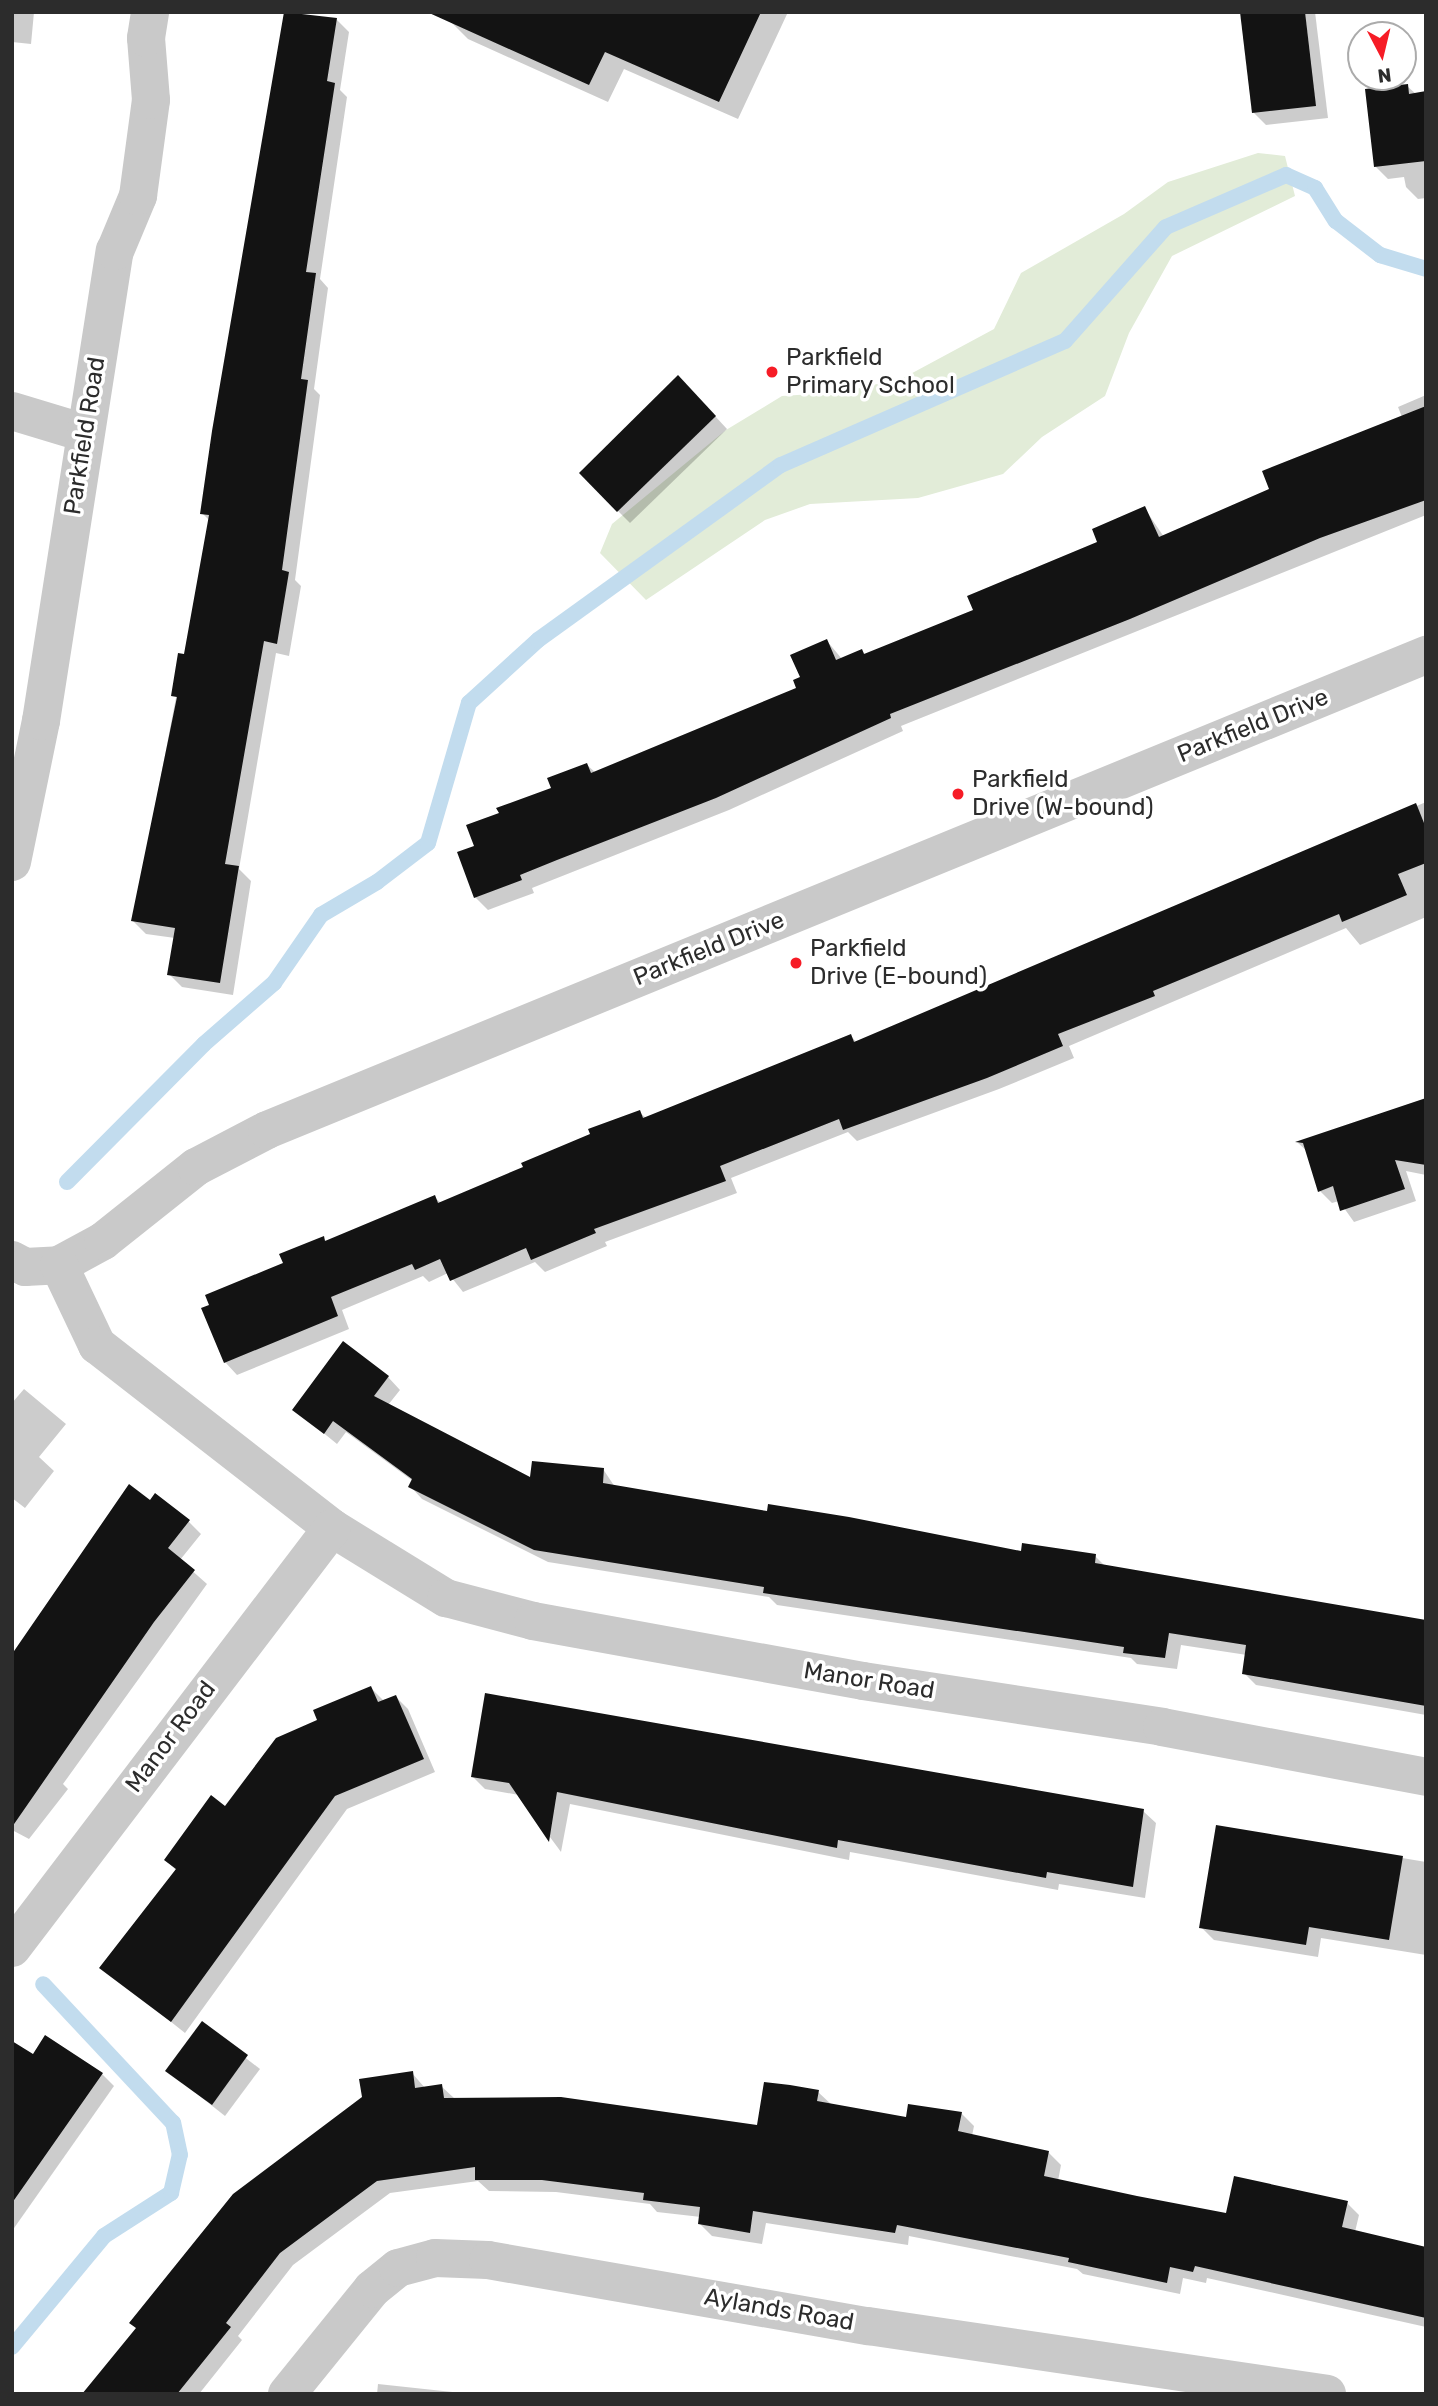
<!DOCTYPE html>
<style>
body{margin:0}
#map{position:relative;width:1438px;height:2406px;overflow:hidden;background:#fff;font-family:Rubik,sans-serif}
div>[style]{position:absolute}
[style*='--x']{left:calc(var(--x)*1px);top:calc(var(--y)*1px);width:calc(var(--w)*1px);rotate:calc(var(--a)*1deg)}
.green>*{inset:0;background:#e2ecd8}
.shadow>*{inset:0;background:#0003}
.stream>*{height:16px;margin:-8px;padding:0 8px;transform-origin:8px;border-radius:8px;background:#c2dcee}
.building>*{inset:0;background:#131313}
.minor>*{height:38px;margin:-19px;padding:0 19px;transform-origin:19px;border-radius:19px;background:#c9c9c9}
.dots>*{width:19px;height:19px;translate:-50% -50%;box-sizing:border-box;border:4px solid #fff;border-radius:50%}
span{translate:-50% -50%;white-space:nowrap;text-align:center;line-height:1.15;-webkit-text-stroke:7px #fff;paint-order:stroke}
.poi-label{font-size:24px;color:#2c2c2c}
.left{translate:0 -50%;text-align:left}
.street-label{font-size:24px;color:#2c2c2c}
.frame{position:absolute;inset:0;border:14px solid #2c2c2c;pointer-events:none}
.north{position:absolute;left:1347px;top:21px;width:70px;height:70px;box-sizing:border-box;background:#fff;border:2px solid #ababab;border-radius:50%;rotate:173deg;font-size:19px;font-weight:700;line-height:28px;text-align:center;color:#2c2c2c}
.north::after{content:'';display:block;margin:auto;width:24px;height:32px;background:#f61c26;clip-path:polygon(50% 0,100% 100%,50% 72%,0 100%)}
</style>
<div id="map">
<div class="green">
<i style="clip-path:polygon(1258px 153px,1285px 156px,1295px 196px,1172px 256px,1129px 333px,1105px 396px,1042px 437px,1003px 474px,918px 498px,810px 504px,765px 520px,646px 600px,600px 553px,612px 524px,726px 430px,782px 396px,843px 392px,903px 378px,994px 329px,1021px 273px,1124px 214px,1168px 182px)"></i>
</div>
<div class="shadow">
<i style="clip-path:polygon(12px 12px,34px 12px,31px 44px,12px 42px)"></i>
<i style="clip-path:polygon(286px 12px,336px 19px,349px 32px,340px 90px,347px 97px,320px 279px,328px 288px,314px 389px,320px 395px,295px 580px,301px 586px,289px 656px,276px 653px,239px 869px,251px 881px,233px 995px,182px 987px,169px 974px,175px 938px,146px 934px,133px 921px,210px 521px,202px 513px)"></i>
<i style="clip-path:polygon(453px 12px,788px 12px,738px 119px,624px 69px,608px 102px,468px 39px,450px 21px)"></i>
<i style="clip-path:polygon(1242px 12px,1315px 12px,1328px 118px,1266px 125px,1253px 112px)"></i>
<i style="clip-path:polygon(1407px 86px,1416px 94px,1426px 93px,1426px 198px,1418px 199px,1406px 187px,1404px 177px,1388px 179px,1376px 167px)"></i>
<i style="clip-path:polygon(691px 390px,727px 429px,630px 523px,581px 474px)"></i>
<i style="clip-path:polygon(1426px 395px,1426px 515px,901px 726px,903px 731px,729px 810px,532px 888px,534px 893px,488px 910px,475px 897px,476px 847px,501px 815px,554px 789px,587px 765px,596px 773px,799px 689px,827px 641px,842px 659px,862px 651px,866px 655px,976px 611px,1099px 542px,1145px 509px,1164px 537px,1271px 490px,1402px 417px,1398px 407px)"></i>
<i style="clip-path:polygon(1426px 802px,1426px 917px,1360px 945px,1346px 928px,1069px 1046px,1074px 1058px,999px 1089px,857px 1141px,848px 1132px,731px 1178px,737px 1193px,605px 1242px,607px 1246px,545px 1272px,535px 1262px,463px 1292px,448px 1273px,429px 1282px,423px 1276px,342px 1310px,349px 1329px,237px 1375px,225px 1362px,285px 1264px,323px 1238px,327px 1242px,434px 1197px,441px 1203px,526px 1168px,639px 1112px,646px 1118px,851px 1036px,857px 1043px)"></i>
<i style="clip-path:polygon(1409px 1105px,1426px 1108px,1426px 1175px,1406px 1171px,1416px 1201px,1354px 1222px,1339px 1201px,1332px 1203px,1320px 1191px,1308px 1152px,1298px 1143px)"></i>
<i style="clip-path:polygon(388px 1377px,400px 1390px,388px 1405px,532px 1480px,603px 1469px,615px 1487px,1023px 1553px,1095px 1556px,1106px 1567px,1426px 1621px,1426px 1715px,1256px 1685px,1244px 1673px,1247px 1655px,1181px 1645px,1177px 1669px,1137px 1664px,1131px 1658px,777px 1605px,769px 1597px,548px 1562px,422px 1499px,410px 1486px,413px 1481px,346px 1432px,337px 1444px,294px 1409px)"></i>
<i style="clip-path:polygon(24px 1389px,66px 1424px,39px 1457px,54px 1471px,25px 1508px,12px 1498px,12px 1403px)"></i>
<i style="clip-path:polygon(150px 1502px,189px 1522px,201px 1534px,180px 1560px,207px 1584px,63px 1784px,68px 1789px,29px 1839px,12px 1830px,12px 1654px)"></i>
<i style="clip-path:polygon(371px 1688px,383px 1700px,396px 1697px,408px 1709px,435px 1772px,347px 1809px,185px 2033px,102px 1967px,177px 1871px,166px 1860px,320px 1721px)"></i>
<i style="clip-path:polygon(472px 1776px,1143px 1811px,1156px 1823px,1145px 1898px,1059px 1884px,1058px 1890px,850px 1852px,849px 1860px,570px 1804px,561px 1852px,519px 1795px,485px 1789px)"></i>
<i style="clip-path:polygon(1218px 1827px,1426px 1862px,1426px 1955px,1321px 1938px,1318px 1957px,1214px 1940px,1201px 1927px)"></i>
<i style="clip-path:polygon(202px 2024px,260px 2069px,225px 2116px,168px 2071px)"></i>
<i style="clip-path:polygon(12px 2064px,102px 2074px,114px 2086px,12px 2231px)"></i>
<i style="clip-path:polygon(412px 2073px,425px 2088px,441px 2086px,454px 2098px,758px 2127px,818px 2092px,832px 2105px,907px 2119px,961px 2113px,974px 2126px,972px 2136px,1048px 2152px,1061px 2165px,1058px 2181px,1227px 2216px,1347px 2203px,1359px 2215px,1355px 2232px,1426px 2248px,1426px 2327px,1207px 2278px,1206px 2283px,1183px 2278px,1180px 2294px,1083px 2274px,1077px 2269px,909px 2236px,908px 2245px,766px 2223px,762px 2244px,712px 2236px,700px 2224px,701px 2217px,657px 2212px,650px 2204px,556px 2192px,489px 2191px,478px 2181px,390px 2193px,293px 2265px,238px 2336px,242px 2340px,199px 2394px,84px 2394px)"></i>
<i style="clip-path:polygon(378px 2384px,471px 2394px,377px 2394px)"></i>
</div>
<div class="stream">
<i style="--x:67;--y:1182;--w:194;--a:-45.2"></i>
<i style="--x:204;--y:1044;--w:93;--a:-41.1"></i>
<i style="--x:274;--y:983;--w:83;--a:-55.3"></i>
<i style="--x:321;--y:915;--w:65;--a:-30.5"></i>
<i style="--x:377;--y:882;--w:64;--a:-37.4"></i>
<i style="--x:428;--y:843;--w:146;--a:-73.7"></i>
<i style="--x:469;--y:703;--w:93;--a:-42.4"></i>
<i style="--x:538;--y:640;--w:299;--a:-35.8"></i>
<i style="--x:781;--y:465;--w:310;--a:-23.6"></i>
<i style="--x:1065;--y:341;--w:152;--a:-48.5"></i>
<i style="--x:1166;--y:227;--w:131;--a:-23.4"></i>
<i style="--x:1286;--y:175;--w:32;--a:24"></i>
<i style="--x:1315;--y:188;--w:39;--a:58"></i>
<i style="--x:1336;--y:221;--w:56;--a:37.7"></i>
<i style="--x:1380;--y:255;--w:48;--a:16.9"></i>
<i style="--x:12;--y:2347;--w:144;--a:-50.3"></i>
<i style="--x:104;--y:2236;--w:80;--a:-32.7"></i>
<i style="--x:171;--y:2193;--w:39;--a:-77"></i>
<i style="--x:180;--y:2155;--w:33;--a:-102"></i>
<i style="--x:173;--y:2123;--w:190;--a:-133.1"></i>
</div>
<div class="building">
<i style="clip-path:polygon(284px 12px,337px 18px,327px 81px,335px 83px,306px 272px,316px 273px,301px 379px,308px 380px,282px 570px,289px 572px,277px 644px,264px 641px,225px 864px,239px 866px,220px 983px,167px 975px,175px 928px,131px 921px,177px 697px,171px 696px,178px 653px,184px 654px,209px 515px,200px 514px,212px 431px)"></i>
<i style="clip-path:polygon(427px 12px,761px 12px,719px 102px,605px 52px,589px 85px)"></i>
<i style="clip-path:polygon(1240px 12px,1305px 12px,1316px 106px,1252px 113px)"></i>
<i style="clip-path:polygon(1408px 84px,1409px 94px,1426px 91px,1426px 161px,1374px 167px,1365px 89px)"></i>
<i style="clip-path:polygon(678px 375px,716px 416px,617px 512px,579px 473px)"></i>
<i style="clip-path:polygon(1426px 406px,1426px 500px,1320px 538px,1130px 619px,890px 714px,891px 718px,716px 798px,557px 860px,520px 875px,522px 880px,474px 898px,457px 852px,474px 846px,466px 825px,499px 813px,496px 808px,551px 788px,547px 778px,587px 763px,591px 773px,796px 688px,793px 680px,800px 677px,790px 655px,827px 639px,836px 660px,862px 649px,864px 654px,973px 610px,967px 596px,1097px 542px,1092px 529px,1145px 506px,1159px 537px,1269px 489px,1262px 471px)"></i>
<i style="clip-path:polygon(1416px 803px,1426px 828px,1426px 863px,1398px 874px,1407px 895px,1342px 922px,1339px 914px,1153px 991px,1155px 996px,1058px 1034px,1063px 1046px,987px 1078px,843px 1130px,839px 1119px,720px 1166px,726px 1181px,594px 1229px,596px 1233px,531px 1260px,526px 1248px,450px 1281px,440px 1259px,415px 1270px,412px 1264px,331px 1297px,338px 1316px,224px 1363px,201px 1308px,209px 1305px,205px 1295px,283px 1263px,279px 1254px,324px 1236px,325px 1241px,435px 1195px,438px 1203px,523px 1167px,521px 1163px,590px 1134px,588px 1129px,640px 1110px,643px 1118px,851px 1034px,854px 1042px)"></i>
<i style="clip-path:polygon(1426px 1098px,1426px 1165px,1395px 1160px,1405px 1189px,1340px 1211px,1333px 1186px,1318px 1192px,1303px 1143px,1295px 1142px)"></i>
<i style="clip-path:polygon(343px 1341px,389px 1376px,374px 1396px,530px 1477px,532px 1461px,604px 1468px,603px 1483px,767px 1511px,768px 1504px,849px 1517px,1021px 1551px,1022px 1543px,1096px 1554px,1095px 1563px,1426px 1620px,1426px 1706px,1242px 1674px,1246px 1645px,1169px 1633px,1165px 1658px,1123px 1653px,1124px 1647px,763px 1593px,764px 1587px,534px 1550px,408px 1487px,412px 1479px,333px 1421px,324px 1434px,292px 1410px)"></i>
<i style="clip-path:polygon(129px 1484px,150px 1500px,155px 1493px,190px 1520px,168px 1548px,195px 1570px,154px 1622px,12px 1827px,12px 1654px)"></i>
<i style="clip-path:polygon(371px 1686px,378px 1702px,396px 1695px,424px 1759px,335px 1796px,171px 2022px,99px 1968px,176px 1869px,164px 1860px,211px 1795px,225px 1806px,276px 1738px,317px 1720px,313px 1710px)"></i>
<i style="clip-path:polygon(485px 1693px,1144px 1809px,1133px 1887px,1047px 1872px,1046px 1878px,838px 1840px,837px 1848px,557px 1792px,549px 1842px,509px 1783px,471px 1777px)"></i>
<i style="clip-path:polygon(1216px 1825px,1403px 1856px,1389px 1940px,1309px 1927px,1306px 1945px,1199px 1928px)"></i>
<i style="clip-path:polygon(202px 2021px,248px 2055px,212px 2105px,165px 2071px)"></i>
<i style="clip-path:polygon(45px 2035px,103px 2073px,12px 2203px,12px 2041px,33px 2054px)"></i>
<i style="clip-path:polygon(413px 2071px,415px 2088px,442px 2084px,444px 2098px,561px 2097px,757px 2125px,764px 2082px,790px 2085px,819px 2090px,817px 2101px,906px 2117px,908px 2104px,962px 2112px,958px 2131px,1049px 2151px,1044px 2176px,1137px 2196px,1226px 2213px,1234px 2176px,1348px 2201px,1342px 2227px,1426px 2247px,1426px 2318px,1195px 2266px,1193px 2272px,1170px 2267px,1167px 2283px,1068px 2262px,1069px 2258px,897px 2225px,895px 2233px,753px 2211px,750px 2233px,698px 2224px,700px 2207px,643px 2200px,644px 2193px,542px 2180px,475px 2180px,475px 2167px,377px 2181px,280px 2253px,226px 2323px,231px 2327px,177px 2394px,82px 2394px,136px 2328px,129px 2323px,233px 2194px,362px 2097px,359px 2079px)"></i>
</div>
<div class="minor">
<i style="--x:12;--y:411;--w:76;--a:16.8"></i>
<i style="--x:12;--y:862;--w:144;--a:-78.4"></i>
<i style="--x:41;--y:721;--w:476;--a:-81.1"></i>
<i style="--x:115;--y:251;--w:60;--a:-67.3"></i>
<i style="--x:138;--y:196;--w:97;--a:-82.3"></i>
<i style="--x:151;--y:100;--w:62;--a:-94.6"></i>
<i style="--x:146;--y:38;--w:26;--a:-81"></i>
<i style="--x:12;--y:1260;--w:15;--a:28"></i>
<i style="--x:25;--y:1267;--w:34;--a:-3"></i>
<i style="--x:59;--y:1265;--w:50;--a:-28.6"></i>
<i style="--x:103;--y:1241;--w:119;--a:-38.5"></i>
<i style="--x:196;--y:1167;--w:80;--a:-27.5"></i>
<i style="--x:267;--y:1130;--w:1253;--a:-22.29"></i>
<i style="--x:59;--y:1265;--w:89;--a:64.6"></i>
<i style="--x:97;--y:1345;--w:298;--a:37.9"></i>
<i style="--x:332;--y:1528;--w:134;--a:31.6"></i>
<i style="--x:446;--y:1598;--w:90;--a:14.8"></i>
<i style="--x:533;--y:1621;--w:335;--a:10.3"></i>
<i style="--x:863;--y:1681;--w:303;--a:8.7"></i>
<i style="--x:1162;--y:1727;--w:269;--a:10.7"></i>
<i style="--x:12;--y:1948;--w:528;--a:-52.7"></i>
<i style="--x:287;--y:2394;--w:135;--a:-51"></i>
<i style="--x:372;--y:2289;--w:33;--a:-39"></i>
<i style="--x:398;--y:2268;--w:38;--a:-15"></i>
<i style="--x:435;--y:2258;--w:53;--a:2.2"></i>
<i style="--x:488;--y:2260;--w:386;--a:9.9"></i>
<i style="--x:868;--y:2326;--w:464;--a:8.4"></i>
</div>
<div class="dots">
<i style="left:772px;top:372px;background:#f61c26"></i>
<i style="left:958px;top:794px;background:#f61c26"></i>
<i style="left:796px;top:963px;background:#f61c26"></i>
</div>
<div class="poi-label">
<span class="left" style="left:786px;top:372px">Parkfield<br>Primary School</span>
<span class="left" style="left:972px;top:794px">Parkfield<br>Drive (W-bound)</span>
<span class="left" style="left:810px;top:963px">Parkfield<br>Drive (E-bound)</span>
</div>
<div class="street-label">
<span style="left:85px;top:436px;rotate:-81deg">Parkfield Road</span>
<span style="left:1253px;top:726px;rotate:-22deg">Parkfield Drive</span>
<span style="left:709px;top:949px;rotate:-22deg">Parkfield Drive</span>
<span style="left:869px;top:1681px;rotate:9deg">Manor Road</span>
<span style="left:171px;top:1737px;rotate:-53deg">Manor Road</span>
<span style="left:779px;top:2310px;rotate:10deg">Aylands Road</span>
</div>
<div class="frame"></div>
<div class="north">N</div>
</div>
